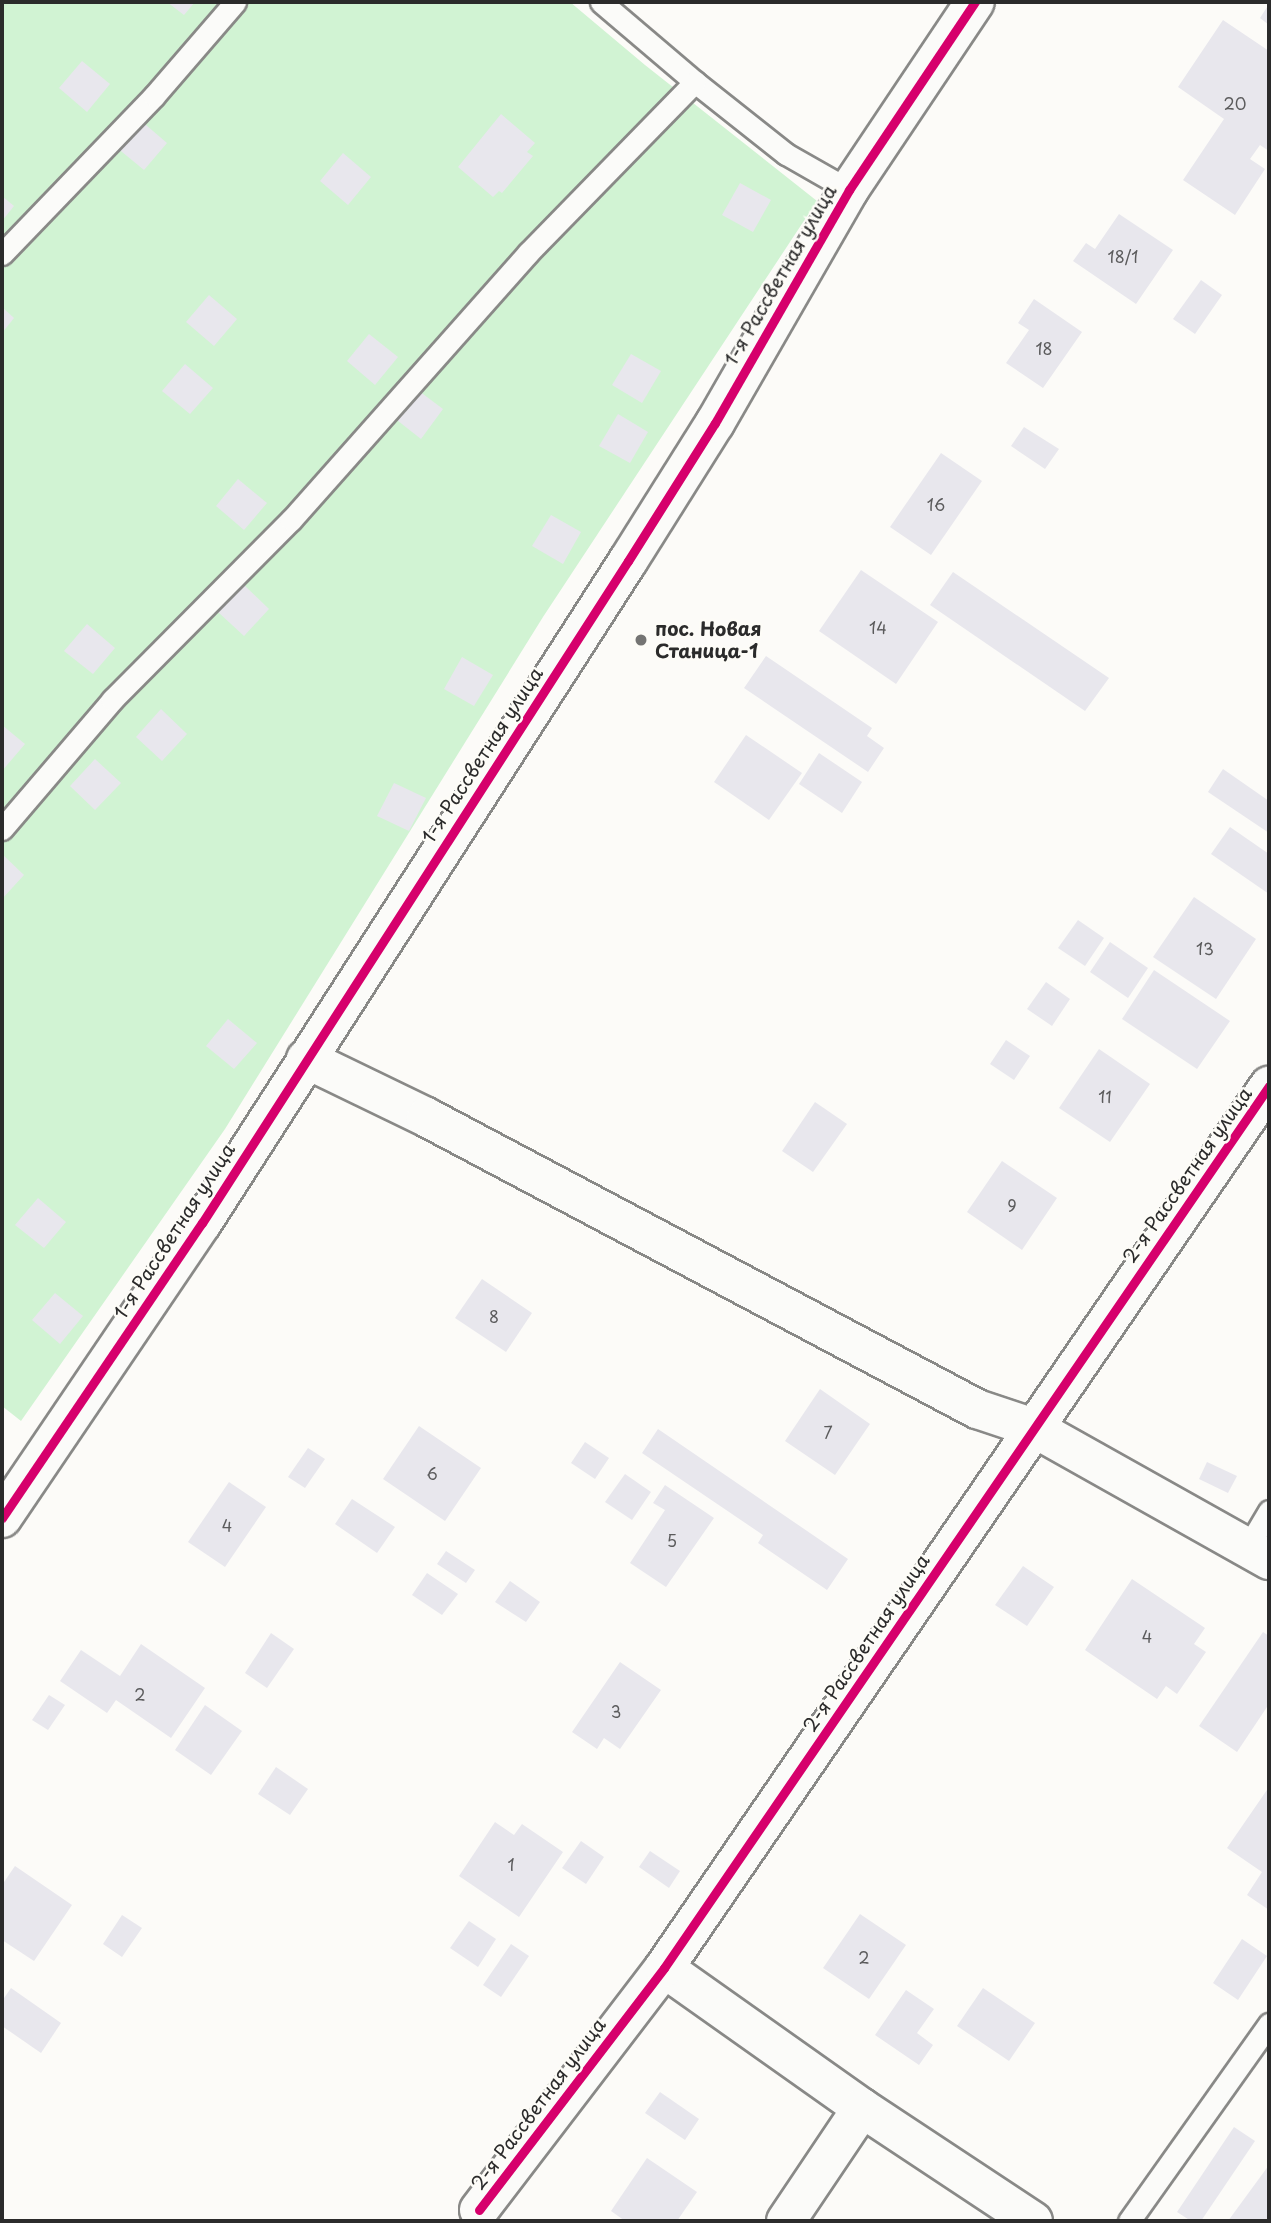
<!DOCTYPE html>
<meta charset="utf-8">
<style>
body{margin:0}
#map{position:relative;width:1271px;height:2223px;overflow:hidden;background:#fcfbf8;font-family:"Playpen Sans",sans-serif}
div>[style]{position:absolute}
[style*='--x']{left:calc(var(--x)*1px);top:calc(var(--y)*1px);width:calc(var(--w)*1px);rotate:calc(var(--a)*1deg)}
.green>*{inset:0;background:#d1f3d3}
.building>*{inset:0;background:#e8e7ed}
.roads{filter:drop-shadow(2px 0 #898987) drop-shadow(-2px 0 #898987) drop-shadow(0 2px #898987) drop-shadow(0 -2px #898987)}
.service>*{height:21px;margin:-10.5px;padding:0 10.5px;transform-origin:10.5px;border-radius:10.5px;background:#fbfbf9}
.minor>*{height:38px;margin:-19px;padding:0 19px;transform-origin:19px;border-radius:19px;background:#fbfbf9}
.tertiary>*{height:38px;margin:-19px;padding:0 19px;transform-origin:19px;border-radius:19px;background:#fbfbf9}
.cycleway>*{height:9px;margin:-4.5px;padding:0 4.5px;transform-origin:4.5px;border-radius:4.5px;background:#d6006c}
.dots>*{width:19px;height:19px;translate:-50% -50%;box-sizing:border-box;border:4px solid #fdfcf7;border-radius:50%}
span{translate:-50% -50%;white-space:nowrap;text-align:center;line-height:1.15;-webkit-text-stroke:5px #fdfcf7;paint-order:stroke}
.number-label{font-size:16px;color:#5b5b5c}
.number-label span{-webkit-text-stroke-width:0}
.street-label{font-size:19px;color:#2b2b2b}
.poi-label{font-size:19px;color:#2b2b2b;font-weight:700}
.left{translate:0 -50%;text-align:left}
.frame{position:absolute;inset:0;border:4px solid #2b2b2b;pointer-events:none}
</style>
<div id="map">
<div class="green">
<i style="clip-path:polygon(2px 2px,570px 2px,645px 65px,817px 201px,543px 617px,225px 1129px,21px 1421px,2px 1406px)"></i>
</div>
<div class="building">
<i style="clip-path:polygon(167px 2px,195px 2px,184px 15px)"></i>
<i style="clip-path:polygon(1269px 4px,1269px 25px,1260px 18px)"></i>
<i style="clip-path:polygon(1223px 20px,1269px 51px,1269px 151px,1260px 145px,1250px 159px,1265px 169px,1235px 215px,1183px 180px,1224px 119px,1178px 87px)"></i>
<i style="clip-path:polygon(82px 61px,110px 84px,87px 112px,59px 88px)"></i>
<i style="clip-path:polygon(501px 114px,535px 143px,527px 152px,533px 156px,502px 193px,499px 191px,493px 197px,458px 167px)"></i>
<i style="clip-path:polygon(139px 119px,167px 143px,144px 170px,116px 147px)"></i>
<i style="clip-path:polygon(343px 153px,371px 177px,348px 205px,320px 181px)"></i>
<i style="clip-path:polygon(740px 183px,771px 200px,753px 232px,722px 215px)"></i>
<i style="clip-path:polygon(2px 196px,14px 206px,2px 221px)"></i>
<i style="clip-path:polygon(1119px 214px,1173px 250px,1136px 304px,1073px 261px,1086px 243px,1095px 249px)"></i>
<i style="clip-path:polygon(1201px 280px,1222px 295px,1195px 334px,1173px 319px)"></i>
<i style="clip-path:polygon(209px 295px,237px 319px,214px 346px,186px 322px)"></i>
<i style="clip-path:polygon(1034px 299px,1082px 332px,1043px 388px,1006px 363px,1029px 330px,1018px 323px)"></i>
<i style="clip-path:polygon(2px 307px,14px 318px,2px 333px)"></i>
<i style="clip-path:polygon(369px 334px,398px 357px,375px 385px,347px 361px)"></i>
<i style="clip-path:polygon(631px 354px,661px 371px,642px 403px,612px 385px)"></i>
<i style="clip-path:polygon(185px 364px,213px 388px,190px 414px,162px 391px)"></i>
<i style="clip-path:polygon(415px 388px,443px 409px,421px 439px,393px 417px)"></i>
<i style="clip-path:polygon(618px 414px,648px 432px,630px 463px,599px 446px)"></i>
<i style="clip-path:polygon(1024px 427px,1059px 449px,1045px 469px,1011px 446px)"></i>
<i style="clip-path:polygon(941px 453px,982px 481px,931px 555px,890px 527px)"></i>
<i style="clip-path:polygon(238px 479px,267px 503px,244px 530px,216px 506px)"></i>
<i style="clip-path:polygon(551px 515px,581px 532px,563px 564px,532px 546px)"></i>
<i style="clip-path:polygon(861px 570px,938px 622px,896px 684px,819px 631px)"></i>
<i style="clip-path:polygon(953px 572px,1109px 678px,1085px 711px,930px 605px)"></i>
<i style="clip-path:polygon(243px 584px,269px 609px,244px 636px,218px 612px)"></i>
<i style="clip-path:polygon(87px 624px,115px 648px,93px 674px,64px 651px)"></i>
<i style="clip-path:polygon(766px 656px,872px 728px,867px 736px,884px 748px,868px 772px,744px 688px)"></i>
<i style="clip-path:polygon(462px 657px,493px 675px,474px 706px,444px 689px)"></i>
<i style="clip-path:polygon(161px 709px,187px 734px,162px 761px,136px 737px)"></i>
<i style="clip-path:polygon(2px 725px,25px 744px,2px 771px)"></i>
<i style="clip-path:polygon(746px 735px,802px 773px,769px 820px,714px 782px)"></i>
<i style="clip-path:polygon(819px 753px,862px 782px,842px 813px,799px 784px)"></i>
<i style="clip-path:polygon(95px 759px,121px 783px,95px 810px,70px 786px)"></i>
<i style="clip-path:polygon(1223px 769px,1269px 801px,1269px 833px,1208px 792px)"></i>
<i style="clip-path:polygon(394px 783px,426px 798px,409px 831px,377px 816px)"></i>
<i style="clip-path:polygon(1230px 827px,1269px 854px,1269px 894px,1211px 854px)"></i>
<i style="clip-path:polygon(2px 854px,24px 875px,2px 899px)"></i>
<i style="clip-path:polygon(1194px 897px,1256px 939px,1216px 999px,1153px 957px)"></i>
<i style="clip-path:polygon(1078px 920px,1104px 938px,1085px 966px,1058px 948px)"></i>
<i style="clip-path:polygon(1110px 942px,1148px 968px,1128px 998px,1090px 972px)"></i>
<i style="clip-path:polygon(1154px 970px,1230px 1021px,1197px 1069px,1122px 1019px)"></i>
<i style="clip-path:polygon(1046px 982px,1070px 999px,1052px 1026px,1027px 1009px)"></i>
<i style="clip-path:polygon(228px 1019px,257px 1043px,234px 1069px,206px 1046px)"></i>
<i style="clip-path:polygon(1006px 1040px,1030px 1056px,1014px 1080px,990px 1064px)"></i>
<i style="clip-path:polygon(1099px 1049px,1150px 1084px,1110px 1142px,1059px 1108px)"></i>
<i style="clip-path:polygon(815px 1102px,847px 1124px,813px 1172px,782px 1151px)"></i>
<i style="clip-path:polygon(1002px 1161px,1057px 1198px,1022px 1250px,967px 1212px)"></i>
<i style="clip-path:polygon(38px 1198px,66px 1222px,44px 1248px,15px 1225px)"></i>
<i style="clip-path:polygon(482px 1279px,532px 1313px,506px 1352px,455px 1318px)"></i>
<i style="clip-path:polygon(55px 1293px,83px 1316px,60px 1344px,32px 1320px)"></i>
<i style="clip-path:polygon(820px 1389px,870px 1424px,835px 1475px,785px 1441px)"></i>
<i style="clip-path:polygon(419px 1426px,481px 1468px,445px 1521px,383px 1479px)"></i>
<i style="clip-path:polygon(658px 1429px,848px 1559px,827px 1590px,758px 1543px,763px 1535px,642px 1453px)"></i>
<i style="clip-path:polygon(585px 1442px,609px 1458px,595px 1479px,571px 1463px)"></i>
<i style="clip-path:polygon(308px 1448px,325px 1459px,305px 1488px,288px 1477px)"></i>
<i style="clip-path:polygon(1207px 1462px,1237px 1476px,1228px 1493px,1199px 1479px)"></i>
<i style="clip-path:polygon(625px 1474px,651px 1492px,632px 1520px,605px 1502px)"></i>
<i style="clip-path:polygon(229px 1482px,266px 1507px,225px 1567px,188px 1542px)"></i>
<i style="clip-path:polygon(665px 1485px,714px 1518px,666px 1587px,630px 1563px,665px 1510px,653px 1503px)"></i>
<i style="clip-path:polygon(352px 1499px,395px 1527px,377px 1553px,335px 1524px)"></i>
<i style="clip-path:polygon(446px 1551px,475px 1570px,466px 1583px,437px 1564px)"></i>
<i style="clip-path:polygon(1023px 1566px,1054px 1587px,1027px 1626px,995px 1605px)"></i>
<i style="clip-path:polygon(427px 1573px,458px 1594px,442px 1615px,412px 1595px)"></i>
<i style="clip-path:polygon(1132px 1579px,1205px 1628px,1194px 1644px,1206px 1652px,1177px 1694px,1166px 1686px,1157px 1699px,1085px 1650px)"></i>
<i style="clip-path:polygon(510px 1581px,540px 1602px,526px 1622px,495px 1602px)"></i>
<i style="clip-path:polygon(1263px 1632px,1269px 1636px,1269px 1704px,1237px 1752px,1199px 1726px)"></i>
<i style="clip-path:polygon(271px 1633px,294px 1649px,267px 1688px,245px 1673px)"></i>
<i style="clip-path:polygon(141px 1644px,205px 1688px,171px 1738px,116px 1700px,107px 1713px,60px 1681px,81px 1650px,120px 1676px)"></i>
<i style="clip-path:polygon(620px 1662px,661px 1690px,620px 1749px,604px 1738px,597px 1749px,572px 1732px)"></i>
<i style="clip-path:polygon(49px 1695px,65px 1705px,48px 1730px,32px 1720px)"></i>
<i style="clip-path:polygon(205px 1705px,242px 1731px,211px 1775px,175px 1750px)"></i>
<i style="clip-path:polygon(276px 1767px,308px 1789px,290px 1815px,258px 1794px)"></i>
<i style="clip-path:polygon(1269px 1787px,1269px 1910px,1247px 1895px,1262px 1872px,1227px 1848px)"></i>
<i style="clip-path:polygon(495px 1822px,514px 1835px,522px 1824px,563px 1852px,519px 1917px,459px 1876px)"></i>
<i style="clip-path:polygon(581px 1841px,604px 1857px,586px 1884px,562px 1868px)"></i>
<i style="clip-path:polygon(650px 1851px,680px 1871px,669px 1888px,639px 1867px)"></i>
<i style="clip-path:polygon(15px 1866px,72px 1905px,34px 1961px,2px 1940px,2px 1885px)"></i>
<i style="clip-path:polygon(860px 1914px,906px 1945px,869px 1999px,823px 1968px)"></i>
<i style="clip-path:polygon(122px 1915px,142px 1928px,122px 1957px,103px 1944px)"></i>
<i style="clip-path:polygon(469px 1921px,496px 1939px,478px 1967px,450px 1948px)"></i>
<i style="clip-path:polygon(1242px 1939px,1267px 1956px,1238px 2000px,1213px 1983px)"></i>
<i style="clip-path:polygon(511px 1944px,529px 1956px,501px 1997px,483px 1985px)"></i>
<i style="clip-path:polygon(11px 1988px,61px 2023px,41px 2053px,2px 2026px,2px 2001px)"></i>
<i style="clip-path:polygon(983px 1988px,1035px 2023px,1009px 2061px,957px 2026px)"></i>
<i style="clip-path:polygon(906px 1990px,934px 2009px,917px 2033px,933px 2045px,919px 2065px,875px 2035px)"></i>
<i style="clip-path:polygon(660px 2092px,699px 2119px,685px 2140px,645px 2113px)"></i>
<i style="clip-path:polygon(1234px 2127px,1255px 2141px,1201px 2221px,1191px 2221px,1177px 2212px)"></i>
<i style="clip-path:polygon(647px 2158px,697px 2192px,677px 2221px,625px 2221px,611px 2211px)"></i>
<i style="clip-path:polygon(1269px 2165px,1269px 2221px,1228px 2221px)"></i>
</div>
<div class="roads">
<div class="service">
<i style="--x:601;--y:2;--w:123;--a:40.4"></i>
<i style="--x:695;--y:82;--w:116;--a:38.4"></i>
<i style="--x:786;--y:154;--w:73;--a:29.7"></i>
<i style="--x:2;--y:254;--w:219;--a:-46.1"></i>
<i style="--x:154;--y:96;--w:124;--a:-49.2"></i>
<i style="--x:2;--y:829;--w:170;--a:-49.5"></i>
<i style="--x:112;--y:700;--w:254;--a:-45.2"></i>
<i style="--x:291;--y:520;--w:357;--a:-48.4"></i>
<i style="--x:528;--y:253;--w:239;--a:-45.7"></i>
<i style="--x:1247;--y:1548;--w:43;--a:-59.3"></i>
<i style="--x:1129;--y:2221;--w:242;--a:-54.6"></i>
</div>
<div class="minor">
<i style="--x:306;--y:1059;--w:133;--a:25.8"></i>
<i style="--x:426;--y:1117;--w:624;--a:27.92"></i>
<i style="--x:977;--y:1409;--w:60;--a:18.4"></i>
<i style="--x:1034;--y:1428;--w:270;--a:29.3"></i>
<i style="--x:664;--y:1968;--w:242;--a:35.3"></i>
<i style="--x:862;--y:2108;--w:205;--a:33.5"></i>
<i style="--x:479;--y:2210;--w:305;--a:-52.6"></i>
<i style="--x:664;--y:1968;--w:1070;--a:-55.55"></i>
<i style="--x:786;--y:2221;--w:136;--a:-56.1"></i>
</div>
<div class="tertiary">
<i style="--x:2;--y:1518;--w:356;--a:-55.9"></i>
<i style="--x:202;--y:1223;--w:787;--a:-57.24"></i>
<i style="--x:628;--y:561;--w:163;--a:-57.8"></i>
<i style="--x:715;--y:423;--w:269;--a:-60.1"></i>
<i style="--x:849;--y:190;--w:226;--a:-56.2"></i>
</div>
</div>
<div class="cycleway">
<i style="--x:2;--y:1518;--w:356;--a:-55.9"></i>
<i style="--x:202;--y:1223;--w:787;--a:-57.24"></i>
<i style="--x:628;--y:561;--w:163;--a:-57.8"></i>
<i style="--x:715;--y:423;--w:269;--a:-60.1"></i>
<i style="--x:849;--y:190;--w:226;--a:-56.2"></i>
<i style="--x:479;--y:2210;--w:305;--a:-52.6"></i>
<i style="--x:664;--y:1968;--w:1070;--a:-55.55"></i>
</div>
<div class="dots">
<i style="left:641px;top:640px;background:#747473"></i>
</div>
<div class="number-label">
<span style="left:1235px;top:103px">20</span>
<span style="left:1123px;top:256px">18/1</span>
<span style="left:1044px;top:348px">18</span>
<span style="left:936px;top:504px">16</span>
<span style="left:878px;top:627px">14</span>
<span style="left:1205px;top:948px">13</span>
<span style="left:1105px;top:1096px">11</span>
<span style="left:1012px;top:1205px">9</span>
<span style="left:494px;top:1316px">8</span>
<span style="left:828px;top:1432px">7</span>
<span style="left:432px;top:1473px">6</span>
<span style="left:227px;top:1525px">4</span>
<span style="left:672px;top:1540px">5</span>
<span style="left:1147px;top:1636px">4</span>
<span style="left:140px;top:1694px">2</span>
<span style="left:616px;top:1711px">3</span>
<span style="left:511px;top:1864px">1</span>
<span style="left:864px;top:1957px">2</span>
</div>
<div class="street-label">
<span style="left:780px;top:275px;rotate:-60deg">1-я Рассветная улица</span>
<span style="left:482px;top:755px;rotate:-57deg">1-я Рассветная улица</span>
<span style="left:1187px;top:1175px;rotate:-55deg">2-я Рассветная улица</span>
<span style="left:174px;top:1231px;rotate:-57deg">1-я Рассветная улица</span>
<span style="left:866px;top:1643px;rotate:-56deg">2-я Рассветная улица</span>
<span style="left:538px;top:2104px;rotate:-53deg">2-я Рассветная улица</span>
</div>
<div class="poi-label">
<span class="left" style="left:655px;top:640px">пос. Новая<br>Станица-1</span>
</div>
<div class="frame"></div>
</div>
